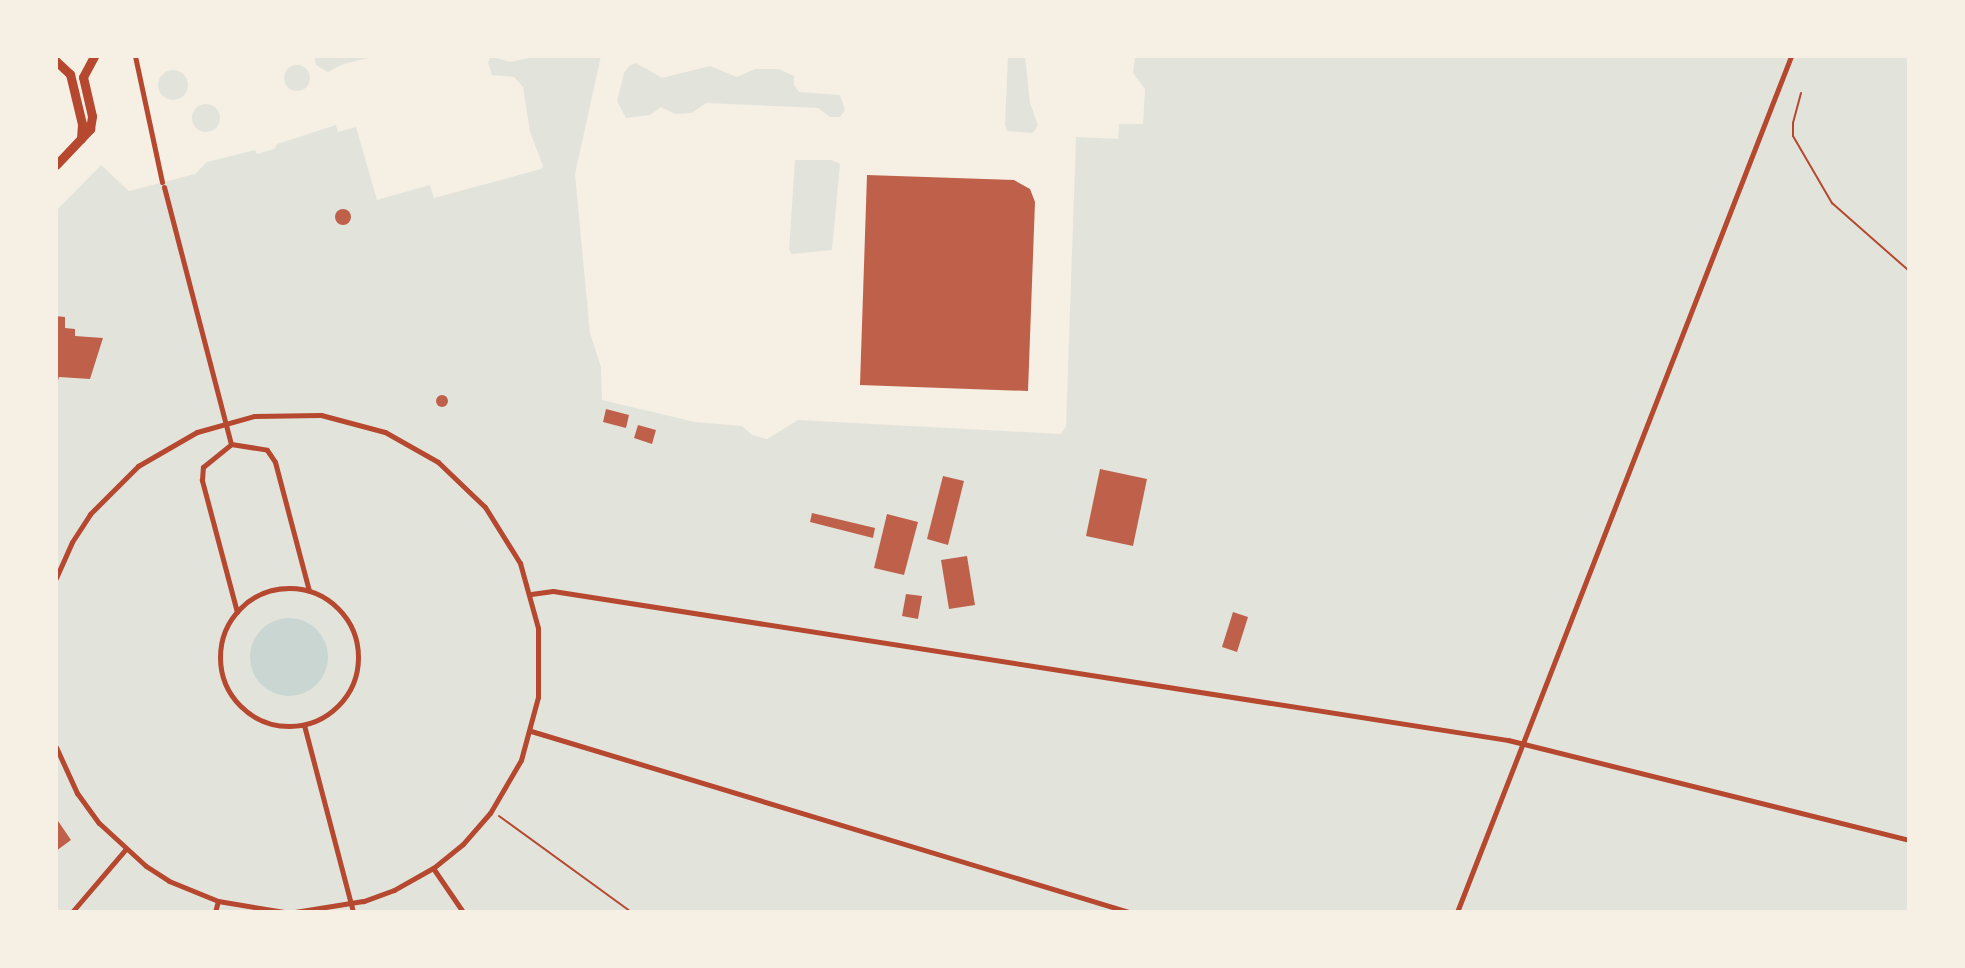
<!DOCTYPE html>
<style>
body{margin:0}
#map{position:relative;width:1965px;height:968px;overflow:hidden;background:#f6efe4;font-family:"Sofia Sans Condensed",sans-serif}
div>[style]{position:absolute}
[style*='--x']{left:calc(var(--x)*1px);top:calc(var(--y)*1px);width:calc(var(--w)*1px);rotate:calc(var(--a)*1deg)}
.green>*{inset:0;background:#e2e4dc}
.round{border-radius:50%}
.water>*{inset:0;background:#c9d6d2}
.building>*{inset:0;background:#bf614a}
.path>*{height:2px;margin:-1px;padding:0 1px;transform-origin:1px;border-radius:1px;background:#b5482f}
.pedestrian>*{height:5px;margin:-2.5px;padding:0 2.5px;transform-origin:2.5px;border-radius:2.5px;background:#b5482f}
.pedestrian>.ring{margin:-2.5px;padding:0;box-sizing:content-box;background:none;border:5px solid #b5482f;border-radius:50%}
.secondary>*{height:9px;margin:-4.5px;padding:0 4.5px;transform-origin:4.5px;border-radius:4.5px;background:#b5482f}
span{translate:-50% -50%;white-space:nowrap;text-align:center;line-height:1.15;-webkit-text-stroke:8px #f6efe4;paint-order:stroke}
.frame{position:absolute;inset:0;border:58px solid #f6efe4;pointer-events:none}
</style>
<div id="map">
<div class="green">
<i style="clip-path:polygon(314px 56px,377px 56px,343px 64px,328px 72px,316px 65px)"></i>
<i style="clip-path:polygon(491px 56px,510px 62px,539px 56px,601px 56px,575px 174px,590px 333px,601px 367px,602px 400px,695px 422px,742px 426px,752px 435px,767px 439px,798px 420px,1061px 434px,1066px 426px,1076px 137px,1118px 139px,1119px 124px,1143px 124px,1145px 89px,1133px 73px,1135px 56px,1909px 56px,1909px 912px,56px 912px,56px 211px,101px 165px,129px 191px,195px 174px,207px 162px,255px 150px,257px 154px,274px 149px,277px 144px,336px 125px,338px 132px,356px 127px,377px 200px,430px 185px,434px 198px,541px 169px,543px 166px,530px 132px,523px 87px,514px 77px,492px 75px,488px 63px)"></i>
<i style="clip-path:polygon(1008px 56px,1025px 56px,1030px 103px,1038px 125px,1033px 133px,1007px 131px,1005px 125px)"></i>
<i style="clip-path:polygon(636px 63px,662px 78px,710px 66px,737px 77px,755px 69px,779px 69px,794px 76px,794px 85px,799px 92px,840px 95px,845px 110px,840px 117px,830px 117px,818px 108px,706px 103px,692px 113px,675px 114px,661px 107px,650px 115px,626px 118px,617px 101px,624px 73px,630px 65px)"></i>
<i class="round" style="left:284px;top:65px;width:26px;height:26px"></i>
<i class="round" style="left:158px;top:70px;width:30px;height:30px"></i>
<i class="round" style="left:192px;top:104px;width:28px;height:28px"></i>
<i style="clip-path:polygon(795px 160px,831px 160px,840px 164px,832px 250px,792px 254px,789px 250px)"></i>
</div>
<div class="water">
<i class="round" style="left:250px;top:618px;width:78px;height:78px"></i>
</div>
<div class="building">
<i style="clip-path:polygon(867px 175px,1014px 180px,1030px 189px,1035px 202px,1028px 391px,860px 385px)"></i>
<i class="round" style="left:335px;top:209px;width:16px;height:16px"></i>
<i style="clip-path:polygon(56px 316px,65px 317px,65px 328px,75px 329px,75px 336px,103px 338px,90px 379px,59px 377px,56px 387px)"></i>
<i class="round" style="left:436px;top:395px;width:12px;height:12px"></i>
<i style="clip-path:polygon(606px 409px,629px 415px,626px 428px,603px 422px)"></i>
<i style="clip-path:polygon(638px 425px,656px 430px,652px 444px,634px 438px)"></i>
<i style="clip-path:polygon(1100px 469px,1147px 479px,1133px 546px,1086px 536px)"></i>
<i style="clip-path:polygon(943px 476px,964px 481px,948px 545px,927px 539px)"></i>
<i style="clip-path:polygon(812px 513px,875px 528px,873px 538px,810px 522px)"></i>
<i style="clip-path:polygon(887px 514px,918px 522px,904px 575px,874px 568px)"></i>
<i style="clip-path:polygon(967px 556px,975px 605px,949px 609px,941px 560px)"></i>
<i style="clip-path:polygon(906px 594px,922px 596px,918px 619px,902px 616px)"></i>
<i style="clip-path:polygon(1233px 612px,1248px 617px,1237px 652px,1222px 647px)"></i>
<i style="clip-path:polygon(56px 818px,71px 840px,56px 851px)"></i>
</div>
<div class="path">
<i style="--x:1801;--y:93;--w:31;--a:105"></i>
<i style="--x:1793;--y:123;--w:13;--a:90"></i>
<i style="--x:1793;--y:136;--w:78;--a:59.8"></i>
<i style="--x:1832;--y:203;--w:103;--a:41.4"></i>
<i style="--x:499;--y:816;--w:163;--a:36"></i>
</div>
<div class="pedestrian">
<i style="--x:135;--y:56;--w:129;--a:77.9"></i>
<i style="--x:164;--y:187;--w:266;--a:75.4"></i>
<i style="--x:56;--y:578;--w:39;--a:-66"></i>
<i style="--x:72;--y:542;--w:33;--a:-57"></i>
<i style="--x:90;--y:514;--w:68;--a:-45"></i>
<i style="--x:138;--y:466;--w:68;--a:-30"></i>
<i style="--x:197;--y:432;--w:59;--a:-15.7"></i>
<i style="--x:254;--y:416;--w:67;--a:-0.9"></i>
<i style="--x:321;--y:415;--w:66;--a:14.9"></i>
<i style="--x:385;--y:432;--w:61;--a:29.5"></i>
<i style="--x:438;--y:462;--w:65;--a:43.8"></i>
<i style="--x:485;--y:507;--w:66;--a:58"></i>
<i style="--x:520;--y:563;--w:67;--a:74.5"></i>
<i style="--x:538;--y:628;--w:69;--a:90"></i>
<i style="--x:538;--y:697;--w:65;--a:105.1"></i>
<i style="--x:521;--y:760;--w:61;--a:120.3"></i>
<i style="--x:490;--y:813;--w:41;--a:131.1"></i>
<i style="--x:463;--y:844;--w:38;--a:141"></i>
<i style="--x:433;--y:868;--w:45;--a:150.6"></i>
<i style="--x:394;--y:890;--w:33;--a:160"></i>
<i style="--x:363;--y:901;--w:69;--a:170.8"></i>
<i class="ring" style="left:220px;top:588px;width:133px;height:133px"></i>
<i style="--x:531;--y:594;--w:22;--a:-8"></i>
<i style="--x:553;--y:591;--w:967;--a:8.87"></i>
<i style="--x:1508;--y:740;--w:413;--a:14"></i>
<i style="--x:237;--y:612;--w:137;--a:-104.9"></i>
<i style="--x:202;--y:480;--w:13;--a:-86"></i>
<i style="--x:203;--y:467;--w:36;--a:-39"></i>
<i style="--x:231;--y:444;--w:36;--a:9"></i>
<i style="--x:267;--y:450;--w:14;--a:56"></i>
<i style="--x:275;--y:462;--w:133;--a:75.2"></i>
<i style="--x:304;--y:725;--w:193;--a:75.3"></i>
<i style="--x:531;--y:731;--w:625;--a:16.84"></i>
<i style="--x:56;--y:747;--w:51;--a:65.5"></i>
<i style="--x:77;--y:793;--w:37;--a:54"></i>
<i style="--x:99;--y:823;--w:64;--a:42.5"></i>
<i style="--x:146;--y:866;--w:27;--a:33"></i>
<i style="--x:169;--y:881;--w:53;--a:22.2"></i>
<i style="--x:218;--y:901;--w:67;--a:9.5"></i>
<i style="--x:433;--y:868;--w:53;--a:55.7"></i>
<i style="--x:72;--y:912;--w:82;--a:-49.5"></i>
<i style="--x:215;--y:912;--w:11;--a:-75"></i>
<i style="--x:1457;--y:912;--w:919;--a:-68.68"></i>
</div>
<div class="secondary">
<i style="--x:56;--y:61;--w:19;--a:43"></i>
<i style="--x:70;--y:74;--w:51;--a:76.5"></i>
<i style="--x:82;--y:124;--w:15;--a:94"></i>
<i style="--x:56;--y:165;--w:50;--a:-46.6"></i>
<i style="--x:90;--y:129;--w:13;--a:-81"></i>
<i style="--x:92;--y:116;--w:40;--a:-103"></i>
<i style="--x:83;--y:77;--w:24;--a:-62"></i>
</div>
<div class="frame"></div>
</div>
